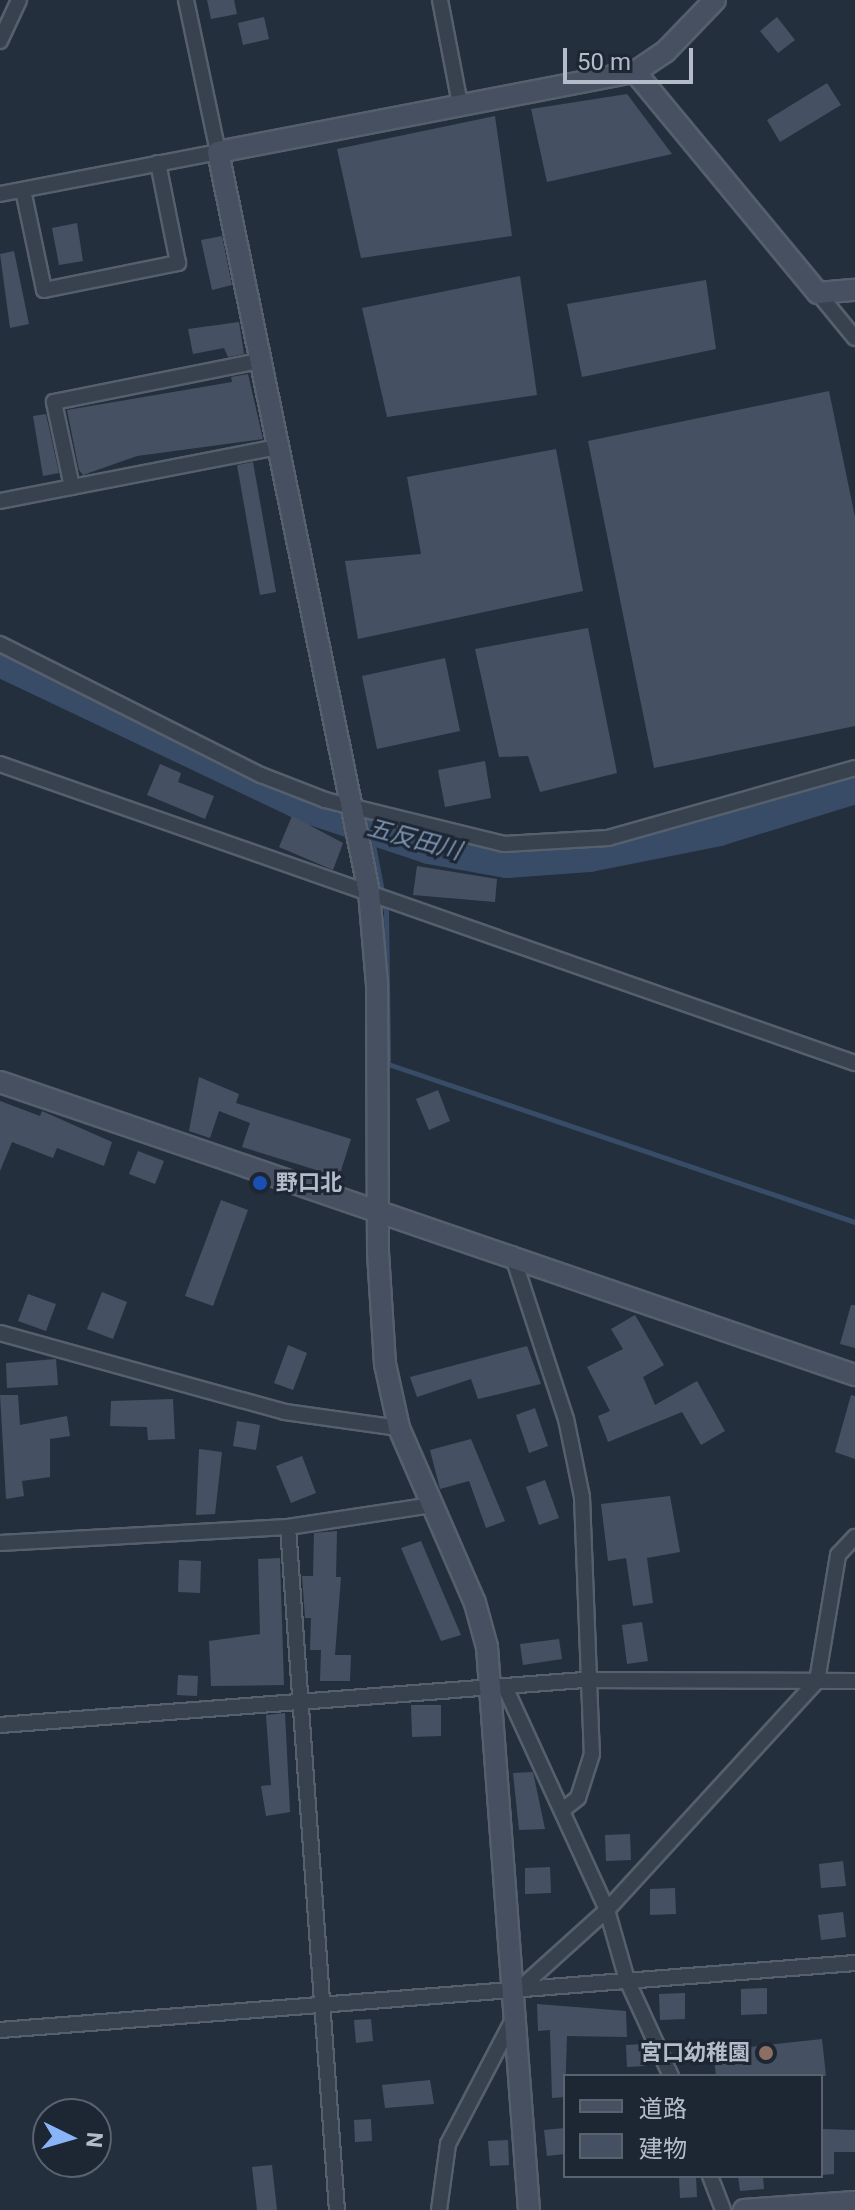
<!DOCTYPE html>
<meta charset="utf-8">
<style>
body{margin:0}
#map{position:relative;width:855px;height:2210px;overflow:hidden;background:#242f3e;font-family:Roboto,"Noto Sans JP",sans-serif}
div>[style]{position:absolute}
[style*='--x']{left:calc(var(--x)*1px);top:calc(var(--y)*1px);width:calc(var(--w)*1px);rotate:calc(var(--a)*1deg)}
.stream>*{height:5px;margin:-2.5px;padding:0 2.5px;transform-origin:2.5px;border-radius:2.5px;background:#394c67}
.river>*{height:32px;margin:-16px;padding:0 16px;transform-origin:16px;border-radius:16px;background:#394c67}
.building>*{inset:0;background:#455162}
.roads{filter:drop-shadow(2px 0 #565f6c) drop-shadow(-2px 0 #565f6c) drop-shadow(0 2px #565f6c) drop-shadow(0 -2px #565f6c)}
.street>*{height:14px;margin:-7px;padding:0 7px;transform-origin:7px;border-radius:7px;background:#38414e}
.secondary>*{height:20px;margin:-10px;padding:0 10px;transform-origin:10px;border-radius:10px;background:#465061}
.dots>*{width:22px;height:22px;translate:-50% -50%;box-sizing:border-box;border:4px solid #1d2633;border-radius:50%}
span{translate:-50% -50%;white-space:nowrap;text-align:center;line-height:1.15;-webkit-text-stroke:6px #1d2633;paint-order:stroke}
.poi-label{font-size:22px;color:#b4bcc9;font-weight:700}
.left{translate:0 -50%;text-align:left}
.right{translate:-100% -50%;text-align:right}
.water-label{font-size:24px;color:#7c92b1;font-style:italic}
.legend{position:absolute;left:563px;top:2074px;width:260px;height:104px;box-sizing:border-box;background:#1d2633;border:2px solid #59626f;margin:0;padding:10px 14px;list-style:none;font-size:24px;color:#b4bcc9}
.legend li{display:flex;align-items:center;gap:16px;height:40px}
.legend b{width:40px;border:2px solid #59626f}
.north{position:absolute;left:32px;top:2098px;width:80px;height:80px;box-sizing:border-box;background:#1d2633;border:2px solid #59626f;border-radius:50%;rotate:95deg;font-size:22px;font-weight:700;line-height:32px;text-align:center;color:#b4bcc9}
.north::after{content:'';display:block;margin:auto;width:28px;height:36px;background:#8ab4f8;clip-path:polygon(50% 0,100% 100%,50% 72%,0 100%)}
.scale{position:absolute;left:563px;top:48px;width:130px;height:36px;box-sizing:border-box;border:4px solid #b4bcc9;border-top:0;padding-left:10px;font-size:24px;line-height:28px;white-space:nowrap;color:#b4bcc9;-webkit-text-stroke:6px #1d2633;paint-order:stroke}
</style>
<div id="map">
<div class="stream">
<i style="--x:370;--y:829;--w:85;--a:79.1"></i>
<i style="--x:386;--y:912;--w:152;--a:89.2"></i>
<i style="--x:388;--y:1064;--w:493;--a:18.7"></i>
</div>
<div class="river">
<i style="--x:0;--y:661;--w:345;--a:25.4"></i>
<i style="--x:312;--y:809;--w:123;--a:18.4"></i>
<i style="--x:429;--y:848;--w:79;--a:10.2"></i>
<i style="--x:507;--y:862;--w:82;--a:-4.2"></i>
<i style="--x:589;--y:856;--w:133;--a:-11.3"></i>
<i style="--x:719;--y:830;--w:142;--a:-17.2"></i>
</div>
<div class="building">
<i style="clip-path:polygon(207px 0,234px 0,237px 14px,211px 19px)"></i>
<i style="clip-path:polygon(264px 17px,269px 39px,243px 45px,238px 23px)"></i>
<i style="clip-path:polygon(777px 17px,795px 40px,778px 53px,760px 31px)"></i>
<i style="clip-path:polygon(827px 83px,841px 105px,780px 142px,767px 120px)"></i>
<i style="clip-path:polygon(627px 94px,672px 154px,547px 182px,531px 109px)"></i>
<i style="clip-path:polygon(495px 116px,512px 236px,361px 258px,337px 149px)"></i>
<i style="clip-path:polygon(77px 223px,83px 261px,59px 265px,52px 228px)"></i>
<i style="clip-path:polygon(222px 236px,232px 285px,212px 290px,201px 240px)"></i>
<i style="clip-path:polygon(14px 251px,29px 324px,10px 328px,0 254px)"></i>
<i style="clip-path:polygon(520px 276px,537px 395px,387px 417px,362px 308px)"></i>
<i style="clip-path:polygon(706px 280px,716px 349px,582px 377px,567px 304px)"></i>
<i style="clip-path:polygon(239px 322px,244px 354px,228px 357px,224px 348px,193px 354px,188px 329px)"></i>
<i style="clip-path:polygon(248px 374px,263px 439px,137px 456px,83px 475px,79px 470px,67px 410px,232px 382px,231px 377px)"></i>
<i style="clip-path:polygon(829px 391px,855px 517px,855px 726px,654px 768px,588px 441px)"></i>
<i style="clip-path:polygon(46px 414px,59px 473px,43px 476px,33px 416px)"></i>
<i style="clip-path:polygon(556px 449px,583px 591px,358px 639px,345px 561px,421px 554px,407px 477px)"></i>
<i style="clip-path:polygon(253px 462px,276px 592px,260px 595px,237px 465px)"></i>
<i style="clip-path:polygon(588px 628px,617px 773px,540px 792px,528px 756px,499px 757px,475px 649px)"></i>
<i style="clip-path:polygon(445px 658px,460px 731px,377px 749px,362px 676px)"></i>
<i style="clip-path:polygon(485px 761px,491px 798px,445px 807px,438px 770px)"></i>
<i style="clip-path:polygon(160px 764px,181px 773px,178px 782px,214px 796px,205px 819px,147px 795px)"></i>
<i style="clip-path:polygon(292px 816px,343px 843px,333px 870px,279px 847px)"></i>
<i style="clip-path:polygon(417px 866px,497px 879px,495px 902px,413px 895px)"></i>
<i style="clip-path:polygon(199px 1077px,239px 1094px,236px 1103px,351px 1139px,339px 1177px,242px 1147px,250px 1123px,219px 1111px,210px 1138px,189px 1131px)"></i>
<i style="clip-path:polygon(438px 1090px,450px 1121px,429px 1130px,416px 1099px)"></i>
<i style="clip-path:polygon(0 1101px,40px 1116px,42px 1111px,112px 1142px,104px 1166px,57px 1148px,53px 1158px,12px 1142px,0 1171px)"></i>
<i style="clip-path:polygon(138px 1151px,164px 1161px,155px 1184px,129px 1174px)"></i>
<i style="clip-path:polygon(221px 1200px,248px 1210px,213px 1306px,185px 1296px)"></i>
<i style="clip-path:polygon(102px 1292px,127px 1302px,113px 1339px,87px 1329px)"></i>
<i style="clip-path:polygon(28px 1294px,56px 1304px,46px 1331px,18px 1321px)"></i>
<i style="clip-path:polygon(851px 1305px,855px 1305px,855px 1348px,840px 1344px)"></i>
<i style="clip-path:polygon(635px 1315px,664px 1365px,643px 1377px,655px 1405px,697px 1381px,725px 1431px,701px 1445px,682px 1412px,608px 1442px,598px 1416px,610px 1411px,587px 1367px,623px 1349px,611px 1329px)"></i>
<i style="clip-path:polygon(288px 1345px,307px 1353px,293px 1390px,274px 1383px)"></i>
<i style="clip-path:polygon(527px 1346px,541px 1384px,478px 1399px,471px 1379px,417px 1397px,410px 1377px)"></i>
<i style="clip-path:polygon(56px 1359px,58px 1385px,7px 1388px,6px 1363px)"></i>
<i style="clip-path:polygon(0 1395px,18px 1395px,20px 1425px,67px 1416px,70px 1436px,50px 1439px,50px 1477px,22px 1481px,24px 1496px,6px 1499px)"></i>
<i style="clip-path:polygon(851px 1395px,855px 1396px,855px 1459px,835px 1452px)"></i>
<i style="clip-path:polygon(173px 1399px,175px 1439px,148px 1440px,147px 1427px,110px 1426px,111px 1401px)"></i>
<i style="clip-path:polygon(535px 1408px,548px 1446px,529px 1453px,516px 1415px)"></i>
<i style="clip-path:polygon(237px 1421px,260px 1425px,256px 1450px,233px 1446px)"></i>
<i style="clip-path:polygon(471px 1439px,505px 1521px,486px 1528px,469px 1481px,440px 1489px,430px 1450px)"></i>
<i style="clip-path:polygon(199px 1449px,222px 1452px,215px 1514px,196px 1515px)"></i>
<i style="clip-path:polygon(302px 1456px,316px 1493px,291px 1503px,276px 1466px)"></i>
<i style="clip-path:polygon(545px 1480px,559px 1518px,539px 1525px,526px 1487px)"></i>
<i style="clip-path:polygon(670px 1496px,680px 1552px,647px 1558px,653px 1603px,633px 1606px,626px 1558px,608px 1561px,601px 1504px)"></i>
<i style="clip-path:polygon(337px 1531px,336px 1577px,341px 1577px,335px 1655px,351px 1655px,350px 1681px,320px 1681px,321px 1650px,310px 1650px,311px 1618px,305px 1618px,302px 1576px,313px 1576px,314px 1533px)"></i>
<i style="clip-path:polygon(421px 1541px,461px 1635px,441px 1641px,401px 1548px)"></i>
<i style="clip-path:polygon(280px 1558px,284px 1685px,211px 1686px,209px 1641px,260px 1634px,258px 1559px)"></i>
<i style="clip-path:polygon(179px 1560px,201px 1561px,200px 1593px,178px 1592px)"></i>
<i style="clip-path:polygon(642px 1622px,648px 1661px,627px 1664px,622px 1625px)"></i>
<i style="clip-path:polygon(559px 1639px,562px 1659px,523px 1665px,520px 1644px)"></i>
<i style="clip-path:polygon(178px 1675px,198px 1676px,197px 1696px,177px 1695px)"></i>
<i style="clip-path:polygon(411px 1705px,441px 1705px,441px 1736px,412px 1737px)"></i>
<i style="clip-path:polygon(285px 1713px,290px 1812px,266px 1816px,261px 1786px,271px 1785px,266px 1715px)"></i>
<i style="clip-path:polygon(533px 1772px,545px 1829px,519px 1830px,513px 1773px)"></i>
<i style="clip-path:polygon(630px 1834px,631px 1860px,606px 1861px,605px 1835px)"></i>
<i style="clip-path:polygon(843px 1861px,846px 1886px,821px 1888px,819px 1864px)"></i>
<i style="clip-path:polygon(550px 1867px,551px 1893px,525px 1894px,525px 1868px)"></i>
<i style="clip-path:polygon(675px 1888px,676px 1914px,650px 1915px,650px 1889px)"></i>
<i style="clip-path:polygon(843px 1912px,846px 1937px,821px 1940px,818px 1915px)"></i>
<i style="clip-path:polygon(767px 1988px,767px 2014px,741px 2015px,741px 1989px)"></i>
<i style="clip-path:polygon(685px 1993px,685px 2019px,660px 2020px,659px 1994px)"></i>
<i style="clip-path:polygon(537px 2004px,626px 2011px,627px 2037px,567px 2036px,565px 2097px,552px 2098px,550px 2030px,538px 2031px)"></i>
<i style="clip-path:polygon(371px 2019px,373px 2041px,356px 2043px,354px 2020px)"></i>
<i style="clip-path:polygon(822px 2039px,826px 2076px,716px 2076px,713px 2051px)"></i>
<i style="clip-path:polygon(643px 2044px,644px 2066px,627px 2067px,626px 2045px)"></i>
<i style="clip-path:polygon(430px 2080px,434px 2104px,385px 2108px,382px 2085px)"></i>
<i style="clip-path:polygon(371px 2119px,372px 2141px,355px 2142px,354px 2120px)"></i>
<i style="clip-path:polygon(565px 2128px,565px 2154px,547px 2156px,544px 2130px)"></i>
<i style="clip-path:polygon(821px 2129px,855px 2130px,855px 2152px,834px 2152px,834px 2174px,821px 2175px)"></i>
<i style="clip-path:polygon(508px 2140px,509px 2165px,490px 2166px,488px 2141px)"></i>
<i style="clip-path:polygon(272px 2165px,277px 2210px,257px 2210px,252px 2167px)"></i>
<i style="clip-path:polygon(679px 2176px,696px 2176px,697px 2197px,680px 2198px)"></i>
<i style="clip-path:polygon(738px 2176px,763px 2176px,764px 2189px,740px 2191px)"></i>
</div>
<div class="roads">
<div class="street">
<i style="--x:440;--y:0;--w:106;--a:79.1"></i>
<i style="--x:0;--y:41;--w:45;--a:-65.1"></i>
<i style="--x:23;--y:190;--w:102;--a:78.1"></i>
<i style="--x:44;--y:290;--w:137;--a:-11.4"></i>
<i style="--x:178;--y:263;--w:102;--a:-101.3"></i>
<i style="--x:0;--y:194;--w:222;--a:-10.9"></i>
<i style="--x:218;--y:152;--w:155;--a:-101.9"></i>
<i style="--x:818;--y:293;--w:58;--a:50.6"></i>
<i style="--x:72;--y:487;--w:87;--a:-102"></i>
<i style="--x:54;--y:402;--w:210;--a:-11.3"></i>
<i style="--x:0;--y:501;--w:282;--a:-11"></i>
<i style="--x:0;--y:644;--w:292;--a:26.7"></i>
<i style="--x:261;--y:775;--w:69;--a:21.3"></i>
<i style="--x:325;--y:800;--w:184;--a:13.8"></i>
<i style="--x:504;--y:844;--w:104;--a:-3.3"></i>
<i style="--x:608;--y:838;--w:257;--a:-15.8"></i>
<i style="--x:0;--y:764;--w:906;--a:19.28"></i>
<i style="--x:512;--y:1254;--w:174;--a:71.9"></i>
<i style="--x:566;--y:1419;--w:80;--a:78.4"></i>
<i style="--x:582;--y:1497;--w:257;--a:87.8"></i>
<i style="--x:592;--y:1754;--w:46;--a:107.7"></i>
<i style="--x:578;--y:1798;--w:18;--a:142"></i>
<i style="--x:0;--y:1333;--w:296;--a:15.5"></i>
<i style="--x:285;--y:1412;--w:115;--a:8"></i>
<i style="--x:288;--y:1527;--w:685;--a:85.9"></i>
<i style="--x:0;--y:1543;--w:288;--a:-3.2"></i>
<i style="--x:288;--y:1527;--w:145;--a:-8.7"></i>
<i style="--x:505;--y:1687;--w:245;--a:65.4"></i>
<i style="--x:607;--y:1910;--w:73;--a:74.1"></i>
<i style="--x:627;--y:1980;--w:106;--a:65.4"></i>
<i style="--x:0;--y:1725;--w:586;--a:-4.41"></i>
<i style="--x:584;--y:1680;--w:271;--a:0.2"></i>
<i style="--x:515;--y:1993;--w:124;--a:-42.1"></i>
<i style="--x:607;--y:1910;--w:311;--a:-47.5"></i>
<i style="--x:817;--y:1681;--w:128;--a:-80.5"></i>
<i style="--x:838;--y:1555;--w:25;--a:-47"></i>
<i style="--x:0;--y:2030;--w:858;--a:-4.48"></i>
<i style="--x:710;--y:2176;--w:36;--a:69"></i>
<i style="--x:439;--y:2210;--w:67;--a:-82.2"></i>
<i style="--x:448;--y:2144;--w:142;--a:-62.4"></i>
</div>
<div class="secondary">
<i style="--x:635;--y:72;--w:287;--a:50.4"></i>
<i style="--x:818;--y:293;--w:37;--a:-5"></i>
<i style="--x:0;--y:1082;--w:904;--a:18.92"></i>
<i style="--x:529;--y:2210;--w:565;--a:-94.27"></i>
<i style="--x:487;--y:1647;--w:46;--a:-105.3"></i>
<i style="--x:475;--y:1603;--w:191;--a:-113.5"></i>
<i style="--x:399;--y:1428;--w:66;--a:-102.3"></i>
<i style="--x:385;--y:1364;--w:112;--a:-93.6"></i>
<i style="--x:378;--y:1252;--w:267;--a:-90.2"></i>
<i style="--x:377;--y:985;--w:93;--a:-94.9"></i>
<i style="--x:369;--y:892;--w:755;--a:-101.53"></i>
<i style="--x:218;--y:152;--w:425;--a:-10.9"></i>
<i style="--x:635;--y:72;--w:36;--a:-34"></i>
<i style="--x:665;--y:52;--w:72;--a:-46.1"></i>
<i style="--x:744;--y:2210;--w:111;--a:-4.1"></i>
</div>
</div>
<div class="dots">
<i style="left:260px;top:1183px;background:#1a4fb4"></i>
<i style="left:766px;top:2053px;background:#8d6e63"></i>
</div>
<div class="poi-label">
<span class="left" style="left:276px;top:1183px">野口北</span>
<span class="right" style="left:750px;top:2053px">宮口幼稚園</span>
</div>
<div class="water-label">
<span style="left:414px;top:840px;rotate:15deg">五反田川</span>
</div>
<ul class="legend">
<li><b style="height:10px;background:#465061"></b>道路</li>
<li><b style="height:22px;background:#455162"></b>建物</li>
</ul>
<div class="north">N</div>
<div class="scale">50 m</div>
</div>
